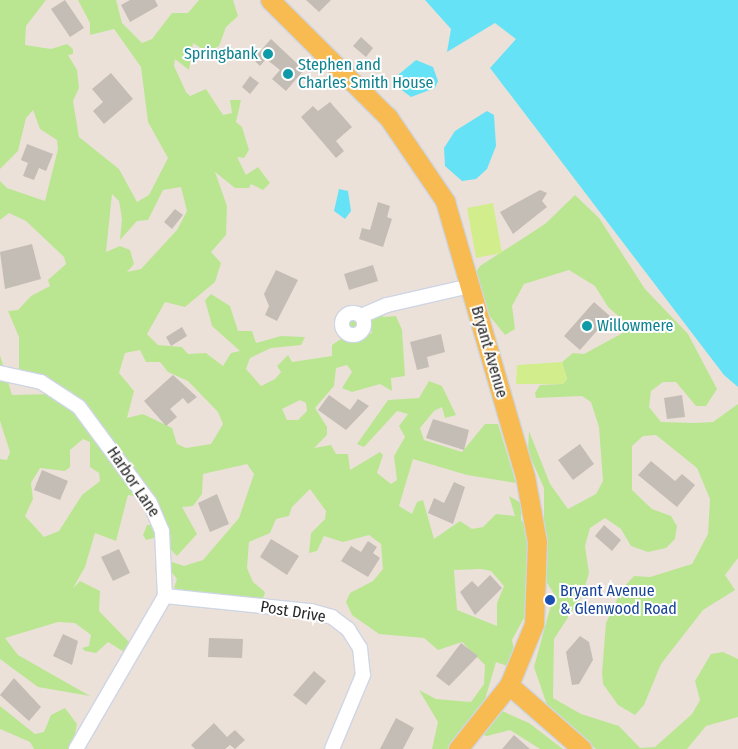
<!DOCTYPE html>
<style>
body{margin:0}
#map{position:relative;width:738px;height:749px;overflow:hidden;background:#ece1d9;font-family:"Fira Sans Condensed",sans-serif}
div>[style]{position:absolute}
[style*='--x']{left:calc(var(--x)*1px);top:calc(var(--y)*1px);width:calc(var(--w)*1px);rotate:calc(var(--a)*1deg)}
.green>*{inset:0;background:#bae692}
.round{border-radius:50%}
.pitch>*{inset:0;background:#d2ee8c}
.water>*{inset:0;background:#65e2f5}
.building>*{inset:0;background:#c3bdb5}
.roads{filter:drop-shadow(1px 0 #ced5e3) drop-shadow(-1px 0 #ced5e3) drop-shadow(0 1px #ced5e3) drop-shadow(0 -1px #ced5e3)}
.minor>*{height:14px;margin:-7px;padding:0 7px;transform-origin:7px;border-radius:7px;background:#fff}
.minor>.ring{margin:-7px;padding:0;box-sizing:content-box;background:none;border:14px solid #fff;border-radius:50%}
.major>*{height:19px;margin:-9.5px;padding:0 9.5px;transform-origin:9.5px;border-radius:9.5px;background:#f8bb52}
.dots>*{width:14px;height:14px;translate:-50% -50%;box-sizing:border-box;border:2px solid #fff;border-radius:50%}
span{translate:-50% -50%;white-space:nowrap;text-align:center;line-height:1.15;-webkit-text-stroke:4px #fff;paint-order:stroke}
.culture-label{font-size:16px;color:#0d838f}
.right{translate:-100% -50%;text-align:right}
.left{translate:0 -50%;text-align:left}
.street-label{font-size:16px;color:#282828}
.transit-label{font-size:16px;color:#164399}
</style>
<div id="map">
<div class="green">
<i style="clip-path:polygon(evenodd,0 0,46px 0,26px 26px,25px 45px,51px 49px,67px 44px,73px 49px,73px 54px,68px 55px,77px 70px,79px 88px,73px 101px,79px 137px,119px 169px,137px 202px,149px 195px,168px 158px,148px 122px,141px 67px,114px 29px,90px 35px,90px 23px,78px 0,116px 0,122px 23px,142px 43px,152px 39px,172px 13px,188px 13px,199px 0,233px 0,238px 16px,226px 27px,219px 46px,207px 52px,193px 43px,189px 70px,175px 59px,174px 66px,186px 92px,190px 96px,206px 89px,223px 115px,232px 113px,230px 100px,241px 100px,236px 122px,242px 127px,249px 150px,244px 158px,237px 157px,246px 175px,258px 167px,270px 183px,263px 190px,251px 184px,249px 188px,235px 188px,215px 172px,227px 206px,226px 235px,211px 252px,221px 263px,215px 282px,185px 307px,165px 302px,147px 334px,158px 345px,182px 347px,188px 354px,206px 353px,223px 366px,231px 353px,240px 351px,212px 326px,205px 300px,211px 294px,230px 306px,238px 331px,252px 331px,256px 343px,281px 336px,305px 337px,301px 345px,271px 348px,250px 358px,246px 369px,261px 386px,275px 379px,281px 372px,277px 366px,288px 355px,292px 362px,332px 356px,332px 345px,341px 339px,350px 341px,372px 333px,368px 320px,384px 312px,383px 317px,396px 316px,402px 330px,405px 376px,391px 378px,392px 391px,380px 384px,352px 392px,342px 388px,352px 372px,347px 365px,336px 368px,334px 386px,315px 408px,327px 427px,327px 435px,314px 448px,331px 445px,336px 454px,348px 454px,350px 470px,380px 452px,383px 455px,377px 473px,391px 484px,397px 480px,394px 456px,405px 437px,399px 426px,408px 414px,397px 411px,364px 447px,357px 444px,388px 400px,419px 398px,429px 381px,442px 386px,456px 415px,445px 418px,442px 407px,434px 411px,420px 428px,424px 440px,462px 452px,485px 424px,498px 424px,516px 483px,467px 475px,413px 459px,399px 506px,412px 514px,417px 502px,423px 500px,434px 539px,460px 521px,472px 529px,483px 527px,496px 514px,515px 516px,509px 496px,521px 503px,521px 520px,529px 529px,525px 616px,512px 640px,515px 654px,510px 667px,496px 662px,484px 703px,529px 723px,563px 749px,540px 749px,510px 730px,487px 736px,462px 729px,451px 749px,432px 749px,438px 722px,419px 690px,436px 699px,471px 702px,484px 684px,485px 665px,462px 642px,438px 650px,424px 638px,379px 634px,352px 615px,346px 602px,350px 593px,373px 581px,383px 569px,381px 544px,369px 535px,343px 542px,324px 536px,317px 551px,309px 553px,311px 533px,325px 519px,326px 511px,310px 489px,292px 507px,289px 516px,276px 519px,270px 533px,249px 542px,247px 568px,253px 582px,265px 592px,263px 599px,218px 598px,174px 588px,177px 579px,169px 569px,172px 562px,184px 566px,203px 560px,239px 518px,254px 474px,247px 464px,203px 474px,202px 494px,193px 506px,182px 507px,197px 534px,177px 556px,158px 537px,146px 540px,143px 535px,147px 525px,157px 525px,143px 497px,128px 495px,116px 541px,95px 533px,85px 567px,73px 588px,80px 581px,100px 591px,99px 611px,130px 643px,126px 653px,108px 642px,96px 653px,85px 651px,82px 648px,89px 646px,91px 635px,75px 623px,58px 622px,5px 638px,18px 655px,90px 696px,38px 687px,0 659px,0 459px,7px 460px,10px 452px,0 421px,0 355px,12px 395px,52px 394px,19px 373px,19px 337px,8px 311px,18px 310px,31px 296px,50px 286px,48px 280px,66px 264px,64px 257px,26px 221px,9px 213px,0 220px,0 181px,7px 188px,45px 201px,58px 149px,57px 140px,40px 129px,33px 110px,26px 118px,18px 151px,0 169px,0 0,181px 187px,187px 211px,177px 230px,141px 269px,127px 272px,134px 264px,130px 250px,120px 246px,106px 252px,112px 194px,119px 201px,122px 219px,120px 240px,137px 221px,148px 220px,163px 190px,181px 187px,0 0,140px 350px,146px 362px,160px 362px,168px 372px,188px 381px,218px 412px,223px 424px,211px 444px,186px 448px,177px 444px,172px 428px,143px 414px,127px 418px,134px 391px,119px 373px,125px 353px,140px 350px,0 0,300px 400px,306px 403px,307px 411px,298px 420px,287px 420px,282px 409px,300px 400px,0 0,83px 439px,90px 442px,90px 467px,99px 473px,100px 481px,82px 495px,59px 531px,44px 537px,25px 516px,33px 499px,31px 483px,40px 468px,65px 471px,70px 467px,70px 450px,83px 439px,0 0,481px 569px,491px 571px,504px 586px,497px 603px,497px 626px,457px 610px,454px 570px,481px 569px)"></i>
<i style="clip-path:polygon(575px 195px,599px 218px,645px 289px,688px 334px,717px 389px,706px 406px,696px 406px,676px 382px,663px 382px,651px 391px,649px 407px,661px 422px,695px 423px,713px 422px,738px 404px,738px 558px,725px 575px,735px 590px,703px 610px,661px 664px,644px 705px,635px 715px,618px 705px,603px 684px,602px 673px,606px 623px,622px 589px,634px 576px,650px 577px,692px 564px,708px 534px,710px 499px,697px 468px,656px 435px,643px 436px,632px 446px,632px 490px,652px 509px,671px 516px,677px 526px,675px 539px,666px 548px,648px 552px,631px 546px,621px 529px,605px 518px,590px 528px,585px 546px,589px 573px,582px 596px,554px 639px,553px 698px,581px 714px,619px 726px,640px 748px,655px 747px,692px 714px,700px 700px,695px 681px,711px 654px,723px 652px,738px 659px,738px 717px,706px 726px,687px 749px,596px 749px,549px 711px,534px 667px,554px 594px,544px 578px,544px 488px,528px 452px,529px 431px,550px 484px,568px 509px,596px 494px,603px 481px,599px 427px,591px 402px,582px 396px,536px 398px,535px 393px,540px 385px,563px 384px,567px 379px,562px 362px,573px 353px,584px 354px,632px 328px,608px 307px,595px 286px,569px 270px,524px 284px,512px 306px,515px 329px,505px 335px,484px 309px,475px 274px,480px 266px,545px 224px)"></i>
<i class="round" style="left:343px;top:315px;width:20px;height:20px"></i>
<i style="clip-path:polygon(0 706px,35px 734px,44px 732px,51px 715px,65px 708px,77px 724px,72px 749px,34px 749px,30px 742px,0 729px)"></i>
</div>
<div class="pitch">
<i style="clip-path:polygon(493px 203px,502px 253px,476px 258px,467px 208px)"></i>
<i style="clip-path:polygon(562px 362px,567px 379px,563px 384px,516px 384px,517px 365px)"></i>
</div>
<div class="water">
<i style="clip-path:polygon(425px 0,738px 0,738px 387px,724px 375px,490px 68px,516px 39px,495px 23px,447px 52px,451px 29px)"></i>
<i style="clip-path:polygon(416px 60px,433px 67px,438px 81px,435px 88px,411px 97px,399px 88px,398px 75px)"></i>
<i style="clip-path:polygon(487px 111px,494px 115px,496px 146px,487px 169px,476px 179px,462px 181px,445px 166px,444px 148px,455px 131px)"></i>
<i style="clip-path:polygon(339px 189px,348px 191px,351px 211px,345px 219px,334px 211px)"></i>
</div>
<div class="building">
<i style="clip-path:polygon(65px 0,84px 28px,70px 37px,51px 9px)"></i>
<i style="clip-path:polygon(130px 0,155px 0,158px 6px,130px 22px,121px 5px)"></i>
<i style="clip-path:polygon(306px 0,331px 0,319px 12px)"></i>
<i style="clip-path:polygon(361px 37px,373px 48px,366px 57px,353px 46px)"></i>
<i style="clip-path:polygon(271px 39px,304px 70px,286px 91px,272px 79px,280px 70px,266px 59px,260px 66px,253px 59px)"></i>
<i style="clip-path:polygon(111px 73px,133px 99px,104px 124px,93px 111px,103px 102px,92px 89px)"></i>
<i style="clip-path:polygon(250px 76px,259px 83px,250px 94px,242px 87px)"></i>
<i style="clip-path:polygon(330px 102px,352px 127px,336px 141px,344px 151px,336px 158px,301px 117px,313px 106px,318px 111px)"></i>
<i style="clip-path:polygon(27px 144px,53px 154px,46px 171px,39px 168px,34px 180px,23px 176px,28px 163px,21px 160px)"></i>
<i style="clip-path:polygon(540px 190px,547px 193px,542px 201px,547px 207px,513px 234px,500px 212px)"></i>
<i style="clip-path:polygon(378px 202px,390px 206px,387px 217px,392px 219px,383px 247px,359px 239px,362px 228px,370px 230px)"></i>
<i style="clip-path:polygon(175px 209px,183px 215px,172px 229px,164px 222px)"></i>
<i style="clip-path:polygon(32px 244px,41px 279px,5px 289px,0 252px)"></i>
<i style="clip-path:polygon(373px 265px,378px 281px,349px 290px,344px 274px)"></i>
<i style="clip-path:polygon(276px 270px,298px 280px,277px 321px,265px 315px,269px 306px,264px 294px)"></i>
<i style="clip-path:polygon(594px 302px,610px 316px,580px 350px,564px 336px)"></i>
<i style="clip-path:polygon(182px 327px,187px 336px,171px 346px,166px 337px)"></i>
<i style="clip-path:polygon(441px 334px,445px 352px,427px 357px,429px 367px,417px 370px,410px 342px)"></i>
<i style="clip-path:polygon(173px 375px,197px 397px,188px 404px,183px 398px,170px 409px,177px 417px,166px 426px,144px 401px)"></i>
<i style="clip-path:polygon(329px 395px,350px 410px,358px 399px,369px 406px,346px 430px,318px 410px)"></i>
<i style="clip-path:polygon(682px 395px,685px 417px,667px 419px,664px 398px)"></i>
<i style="clip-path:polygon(433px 419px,469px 430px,464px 450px,426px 438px)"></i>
<i style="clip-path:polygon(580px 444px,594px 464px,573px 480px,558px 460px)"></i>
<i style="clip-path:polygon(651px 461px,675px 481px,682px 474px,695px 485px,677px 507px,638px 475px)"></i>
<i style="clip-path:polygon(42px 470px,68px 481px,60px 500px,34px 490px)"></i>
<i style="clip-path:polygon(454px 482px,465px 487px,453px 524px,428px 513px,434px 498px,444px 503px)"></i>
<i style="clip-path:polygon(217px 494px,229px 524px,210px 532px,198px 503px)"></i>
<i style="clip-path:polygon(604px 525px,621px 540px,612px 551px,595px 536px)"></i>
<i style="clip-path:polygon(271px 539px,299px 556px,287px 575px,260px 557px)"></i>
<i style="clip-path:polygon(368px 541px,377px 547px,373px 553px,380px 558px,368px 577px,341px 561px,351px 546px,361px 552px)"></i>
<i style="clip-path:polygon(119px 549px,130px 573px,113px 581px,101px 557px)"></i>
<i style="clip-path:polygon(490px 575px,502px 588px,475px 615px,460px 592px,472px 581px,478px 587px)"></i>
<i style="clip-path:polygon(63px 634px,78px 641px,72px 665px,53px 656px)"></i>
<i style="clip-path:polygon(580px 636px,589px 642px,593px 660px,579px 684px,572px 685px,566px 652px)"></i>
<i style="clip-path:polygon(209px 638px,243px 639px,242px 658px,208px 657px)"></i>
<i style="clip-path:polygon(461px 643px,478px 656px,449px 686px,436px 676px)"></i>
<i style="clip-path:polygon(314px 671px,326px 681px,306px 705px,293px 695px)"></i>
<i style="clip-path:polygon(14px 678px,41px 707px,29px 721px,0 695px)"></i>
<i style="clip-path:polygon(396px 718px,414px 728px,403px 749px,380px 749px)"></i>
<i style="clip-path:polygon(214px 723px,227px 737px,235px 730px,245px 740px,235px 749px,230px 745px,225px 749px,195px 749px,191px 745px)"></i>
<i style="clip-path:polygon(514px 735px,530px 749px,502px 749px)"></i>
</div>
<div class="roads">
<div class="minor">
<i class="ring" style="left:342px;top:313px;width:8px;height:8px"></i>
<i style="--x:361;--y:316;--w:28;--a:-23"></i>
<i style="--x:387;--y:305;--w:85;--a:-12.9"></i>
<i style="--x:0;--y:373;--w:42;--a:12.4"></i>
<i style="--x:41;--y:382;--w:45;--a:33.3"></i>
<i style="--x:79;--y:407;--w:119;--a:53.5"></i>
<i style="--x:150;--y:503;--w:30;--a:67"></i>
<i style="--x:162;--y:531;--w:65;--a:87.4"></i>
<i style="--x:165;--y:596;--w:177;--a:120.2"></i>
<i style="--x:165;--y:596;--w:147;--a:5.9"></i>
<i style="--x:311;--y:611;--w:22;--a:16"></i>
<i style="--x:332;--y:617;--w:20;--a:37"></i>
<i style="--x:348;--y:629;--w:22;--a:58"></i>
<i style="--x:360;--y:648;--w:27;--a:84"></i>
<i style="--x:363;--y:675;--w:80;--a:112.7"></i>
</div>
<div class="major">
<i style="--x:270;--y:0;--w:166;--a:44.8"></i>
<i style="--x:388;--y:117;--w:102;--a:55.8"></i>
<i style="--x:445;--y:201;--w:286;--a:73.8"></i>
<i style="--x:525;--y:476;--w:67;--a:79.7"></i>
<i style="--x:537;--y:542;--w:82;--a:92.1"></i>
<i style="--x:534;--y:624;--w:66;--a:112.3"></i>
<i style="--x:509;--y:685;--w:82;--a:128.6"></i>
<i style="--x:509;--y:685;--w:97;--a:41.2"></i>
</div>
</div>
<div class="dots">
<i style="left:268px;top:54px;background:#0f9aa8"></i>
<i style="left:288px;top:74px;background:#0f9aa8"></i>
<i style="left:587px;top:326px;background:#0f9aa8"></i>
<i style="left:550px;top:600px;background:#1a4fb4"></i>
</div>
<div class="culture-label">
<span class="right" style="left:258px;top:54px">Springbank</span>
<span class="left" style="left:298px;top:74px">Stephen and<br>Charles Smith House</span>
<span class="left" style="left:597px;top:326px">Willowmere</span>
</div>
<div class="street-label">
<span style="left:489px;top:352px;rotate:74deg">Bryant Avenue</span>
<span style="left:133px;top:482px;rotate:56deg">Harbor Lane</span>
<span style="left:293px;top:612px;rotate:9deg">Post Drive</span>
</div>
<div class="transit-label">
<span class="left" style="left:560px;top:600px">Bryant Avenue<br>&amp; Glenwood Road</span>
</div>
</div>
